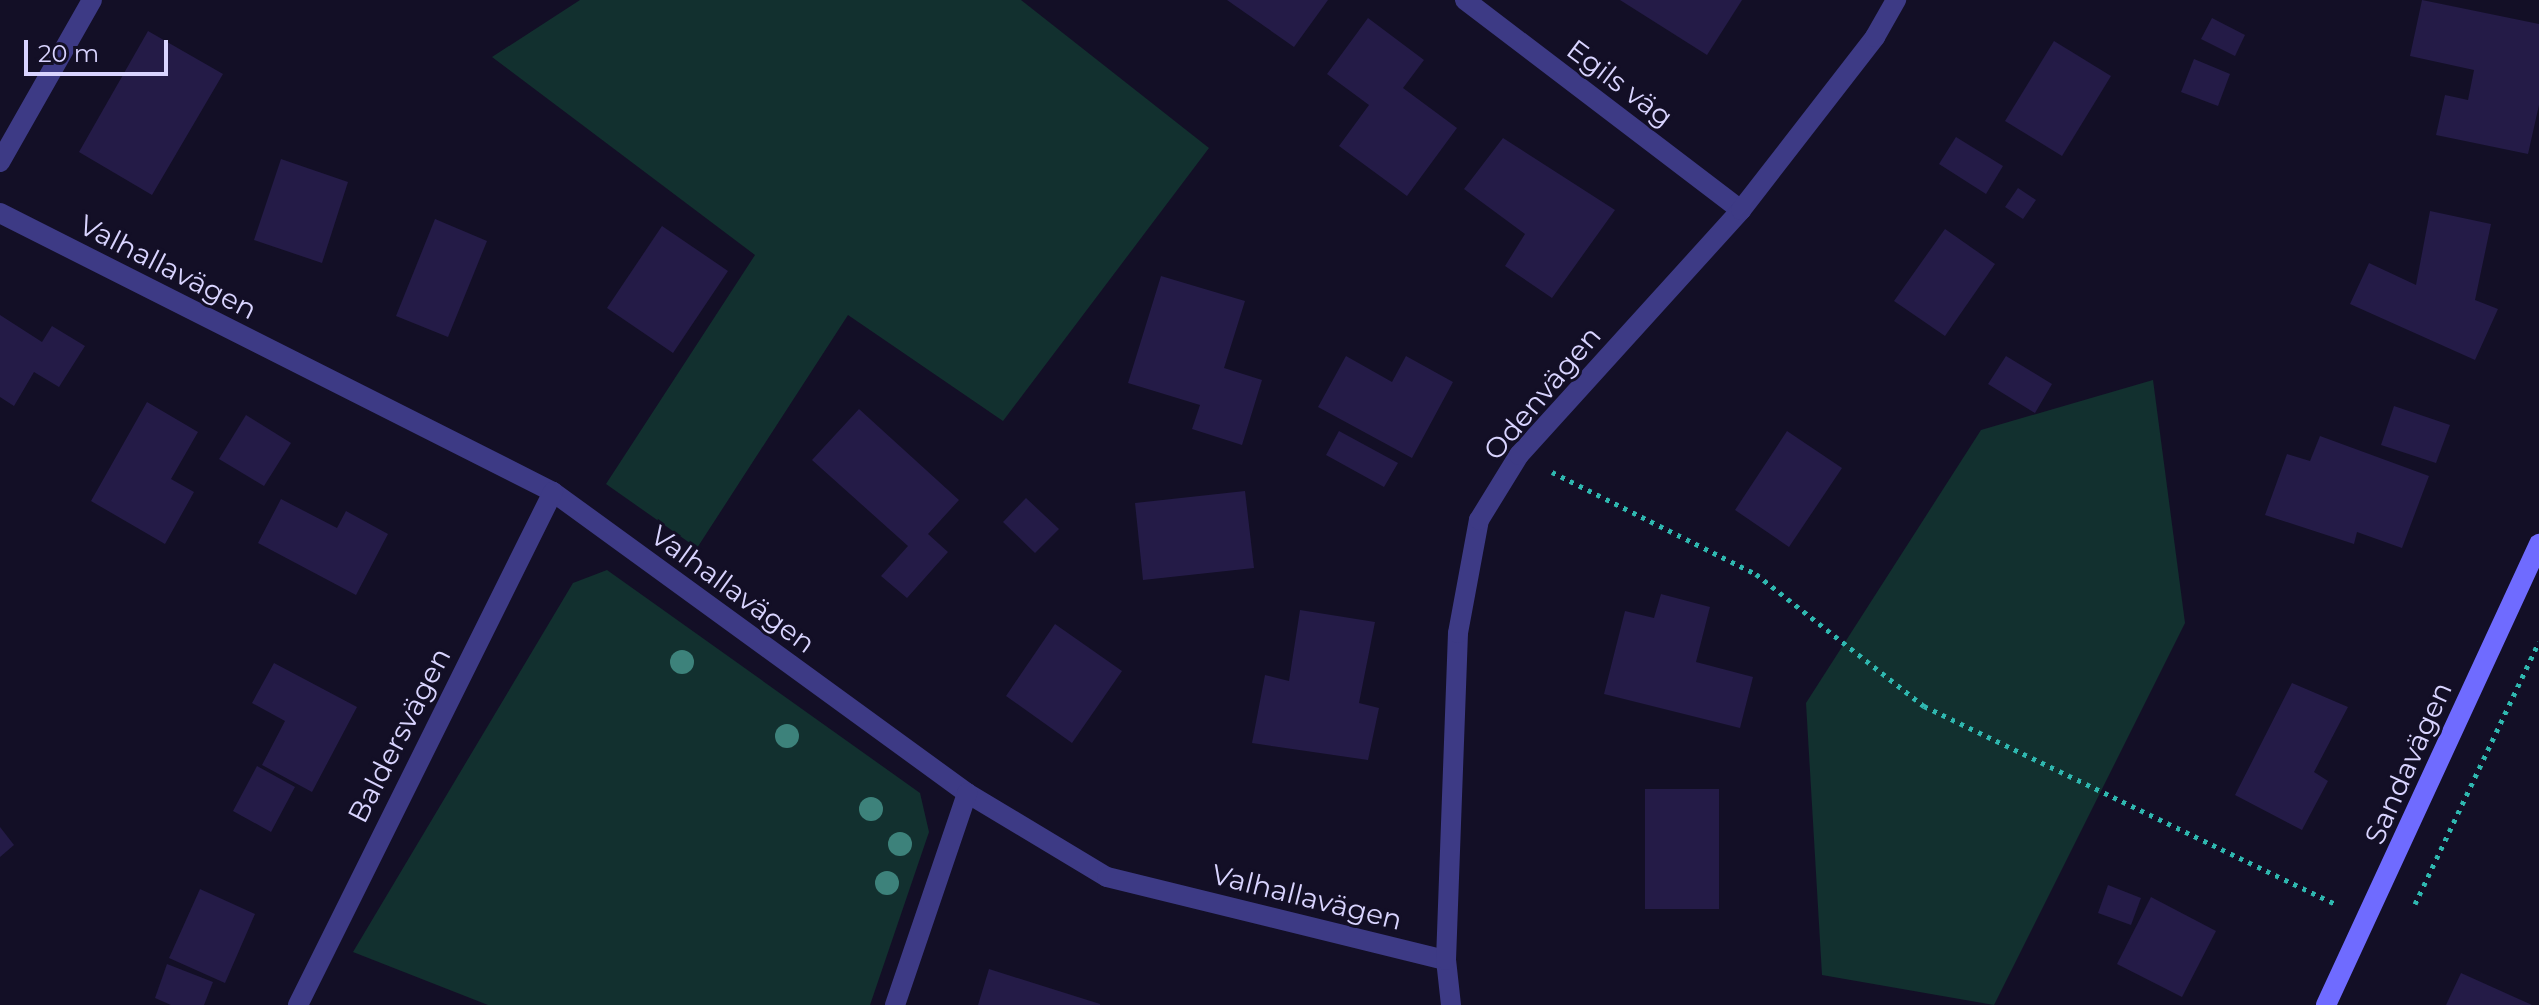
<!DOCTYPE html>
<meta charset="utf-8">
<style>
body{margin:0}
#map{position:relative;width:2539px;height:1005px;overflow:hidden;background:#130f26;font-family:Montserrat,sans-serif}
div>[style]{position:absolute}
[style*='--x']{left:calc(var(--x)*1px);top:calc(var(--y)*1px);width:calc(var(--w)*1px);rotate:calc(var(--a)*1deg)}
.green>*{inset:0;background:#12302f}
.building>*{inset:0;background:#241b47}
.path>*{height:5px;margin-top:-2.5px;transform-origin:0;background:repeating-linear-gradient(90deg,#2fb8b0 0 4px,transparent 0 10px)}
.street>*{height:20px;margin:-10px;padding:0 10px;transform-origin:10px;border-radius:10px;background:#3d3a85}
.secondary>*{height:20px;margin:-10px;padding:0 10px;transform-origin:10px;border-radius:10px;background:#6f6bff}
.trees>*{width:24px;height:24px;margin:-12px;border-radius:50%;background:#3d827b}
span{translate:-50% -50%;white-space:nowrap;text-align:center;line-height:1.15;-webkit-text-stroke:6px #130f26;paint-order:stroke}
.street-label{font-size:28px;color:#d9d4ff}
.scale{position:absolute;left:24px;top:40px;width:144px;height:36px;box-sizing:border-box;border:4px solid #d9d4ff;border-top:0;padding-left:10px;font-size:24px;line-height:28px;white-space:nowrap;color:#d9d4ff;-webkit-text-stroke:6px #130f26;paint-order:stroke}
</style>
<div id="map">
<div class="green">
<i style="clip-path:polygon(580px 0,1021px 0,1209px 148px,1003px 421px,848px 315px,697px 548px,606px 484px,755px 255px,492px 57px)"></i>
<i style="clip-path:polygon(2153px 380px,2185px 623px,1994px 1005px,1822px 975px,1806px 703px,1981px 430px)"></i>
<i style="clip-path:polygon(607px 570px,920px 793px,929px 832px,870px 1005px,488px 1005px,353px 952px,573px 583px)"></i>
</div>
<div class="building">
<i style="clip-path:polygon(1227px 0,1328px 0,1294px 47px)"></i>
<i style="clip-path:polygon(1620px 0,1742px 0,1707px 55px)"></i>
<i style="clip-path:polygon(2422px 0,2539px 24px,2539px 105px,2528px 154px,2436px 135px,2445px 95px,2468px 100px,2474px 70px,2410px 56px)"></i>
<i style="clip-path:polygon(1368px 18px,1424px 60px,1403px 88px,1457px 128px,1407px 196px,1339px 146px,1369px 105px,1327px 74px)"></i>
<i style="clip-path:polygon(2212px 18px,2245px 35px,2235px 56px,2201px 39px)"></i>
<i style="clip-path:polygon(148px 31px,223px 74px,152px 195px,79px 152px)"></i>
<i style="clip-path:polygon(2054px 41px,2111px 76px,2062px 156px,2005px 121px)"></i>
<i style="clip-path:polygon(2194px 59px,2230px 74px,2218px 106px,2181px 92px)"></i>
<i style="clip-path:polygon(1956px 137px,2003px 166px,1986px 194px,1939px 164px)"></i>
<i style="clip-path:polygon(1503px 138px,1615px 210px,1552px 298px,1505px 266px,1525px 234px,1464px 189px)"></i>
<i style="clip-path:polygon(281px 159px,348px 182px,322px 263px,254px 240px)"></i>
<i style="clip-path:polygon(2018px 188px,2036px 200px,2023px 219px,2005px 207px)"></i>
<i style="clip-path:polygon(2430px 211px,2491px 224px,2475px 300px,2498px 309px,2475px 360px,2350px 304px,2369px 263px,2416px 285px)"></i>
<i style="clip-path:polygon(435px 219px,487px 241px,448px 337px,396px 316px)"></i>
<i style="clip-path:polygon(662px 226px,728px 271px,673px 353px,607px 308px)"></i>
<i style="clip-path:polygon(1945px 229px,1995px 264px,1945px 336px,1894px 301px)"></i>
<i style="clip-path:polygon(1161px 276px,1245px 301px,1224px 368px,1262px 380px,1242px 445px,1192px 429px,1200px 405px,1128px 383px)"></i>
<i style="clip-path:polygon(0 315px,42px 342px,52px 326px,85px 346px,59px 387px,34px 372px,14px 406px,0 397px)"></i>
<i style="clip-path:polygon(1346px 356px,1392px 382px,1406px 356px,1453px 382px,1412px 458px,1318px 407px)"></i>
<i style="clip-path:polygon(2006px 356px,2052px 384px,2035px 413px,1988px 384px)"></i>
<i style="clip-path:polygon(147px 402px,198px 432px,171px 479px,194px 492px,165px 544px,91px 501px)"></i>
<i style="clip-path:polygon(2394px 406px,2450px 425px,2436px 463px,2381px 445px)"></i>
<i style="clip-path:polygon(859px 409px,959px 500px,928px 534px,948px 552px,907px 598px,881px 576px,908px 546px,812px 460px)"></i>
<i style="clip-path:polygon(246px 415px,291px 443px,264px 486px,219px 459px)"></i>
<i style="clip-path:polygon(1339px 431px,1398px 463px,1384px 487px,1326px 455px)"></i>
<i style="clip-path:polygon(1787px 431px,1842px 468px,1789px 547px,1735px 510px)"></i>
<i style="clip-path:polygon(2320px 436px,2429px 476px,2402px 548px,2357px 532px,2354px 544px,2265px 515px,2287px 454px,2310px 461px)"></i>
<i style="clip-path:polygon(1245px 491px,1254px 568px,1143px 580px,1135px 503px)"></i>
<i style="clip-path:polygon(1026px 498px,1059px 529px,1035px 553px,1003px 522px)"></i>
<i style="clip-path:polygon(281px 499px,337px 528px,346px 511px,388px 534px,356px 595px,258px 543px)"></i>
<i style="clip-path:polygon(1661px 594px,1710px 607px,1696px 662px,1753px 677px,1740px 728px,1604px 694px,1625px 611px,1654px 618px)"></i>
<i style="clip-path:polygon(1300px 610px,1375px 622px,1359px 703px,1379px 708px,1368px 760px,1252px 743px,1265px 675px,1289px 681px)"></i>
<i style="clip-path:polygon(1055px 624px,1122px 671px,1072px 743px,1006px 696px)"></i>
<i style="clip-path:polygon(274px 663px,357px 707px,312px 792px,262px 765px,285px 721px,252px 703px)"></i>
<i style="clip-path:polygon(2292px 683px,2348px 707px,2314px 772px,2328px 781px,2302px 830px,2235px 795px)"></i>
<i style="clip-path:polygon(257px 766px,295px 787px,271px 832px,233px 811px)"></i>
<i style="clip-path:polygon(1645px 789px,1719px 789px,1719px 909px,1645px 909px)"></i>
<i style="clip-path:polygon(0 827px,14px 845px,0 857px)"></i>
<i style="clip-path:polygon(2108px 885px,2141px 898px,2131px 925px,2098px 913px)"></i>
<i style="clip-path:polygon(200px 889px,255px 914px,225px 983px,169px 958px)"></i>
<i style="clip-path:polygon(2151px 897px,2216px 931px,2182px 997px,2117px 964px)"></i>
<i style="clip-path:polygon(167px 964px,213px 982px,204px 1005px,171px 1005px,155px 998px)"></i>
<i style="clip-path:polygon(989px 969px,1100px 1004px,1100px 1005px,978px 1005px)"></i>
<i style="clip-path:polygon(2461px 973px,2532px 1005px,2446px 1005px)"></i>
</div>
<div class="path">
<i style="--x:1552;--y:472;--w:228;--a:26.6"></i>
<i style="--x:1756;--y:574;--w:214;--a:38.2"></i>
<i style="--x:1924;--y:706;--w:456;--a:25.7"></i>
<i style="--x:2415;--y:904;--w:290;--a:-64.7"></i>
</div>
<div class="street">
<i style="--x:1465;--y:0;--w:347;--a:37.3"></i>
<i style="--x:0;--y:162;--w:186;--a:-60.4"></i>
<i style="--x:0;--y:213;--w:619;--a:26.77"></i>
<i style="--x:553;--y:492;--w:512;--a:36.02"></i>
<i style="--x:967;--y:793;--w:163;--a:31"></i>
<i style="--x:1107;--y:877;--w:349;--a:13.8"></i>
<i style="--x:298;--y:1005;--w:573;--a:-63.57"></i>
<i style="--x:895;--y:1005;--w:224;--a:-71.2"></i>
<i style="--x:1451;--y:1005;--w:45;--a:-96.3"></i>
<i style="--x:1446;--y:960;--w:327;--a:-87.9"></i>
<i style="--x:1458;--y:633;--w:115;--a:-79.5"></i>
<i style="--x:1479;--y:520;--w:76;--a:-58.4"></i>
<i style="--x:1519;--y:455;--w:331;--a:-47.8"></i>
<i style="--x:1741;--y:210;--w:219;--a:-52.2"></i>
<i style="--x:1875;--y:37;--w:43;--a:-60.4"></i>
</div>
<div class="secondary">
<i style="--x:2326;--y:1005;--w:508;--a:-65.2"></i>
</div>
<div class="trees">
<i style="left:682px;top:662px"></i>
<i style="left:787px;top:736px"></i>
<i style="left:871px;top:809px"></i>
<i style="left:900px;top:844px"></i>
<i style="left:887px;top:883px"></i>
</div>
<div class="street-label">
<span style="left:1620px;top:83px;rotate:37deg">Egils väg</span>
<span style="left:168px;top:267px;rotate:27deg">Valhallavägen</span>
<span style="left:1542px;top:393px;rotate:-50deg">Odenvägen</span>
<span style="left:733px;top:589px;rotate:36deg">Valhallavägen</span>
<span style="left:399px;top:735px;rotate:-63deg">Baldersvägen</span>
<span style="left:2408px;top:763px;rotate:-66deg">Sandavägen</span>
<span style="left:1307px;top:897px;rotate:14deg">Valhallavägen</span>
</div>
<div class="scale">20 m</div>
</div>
